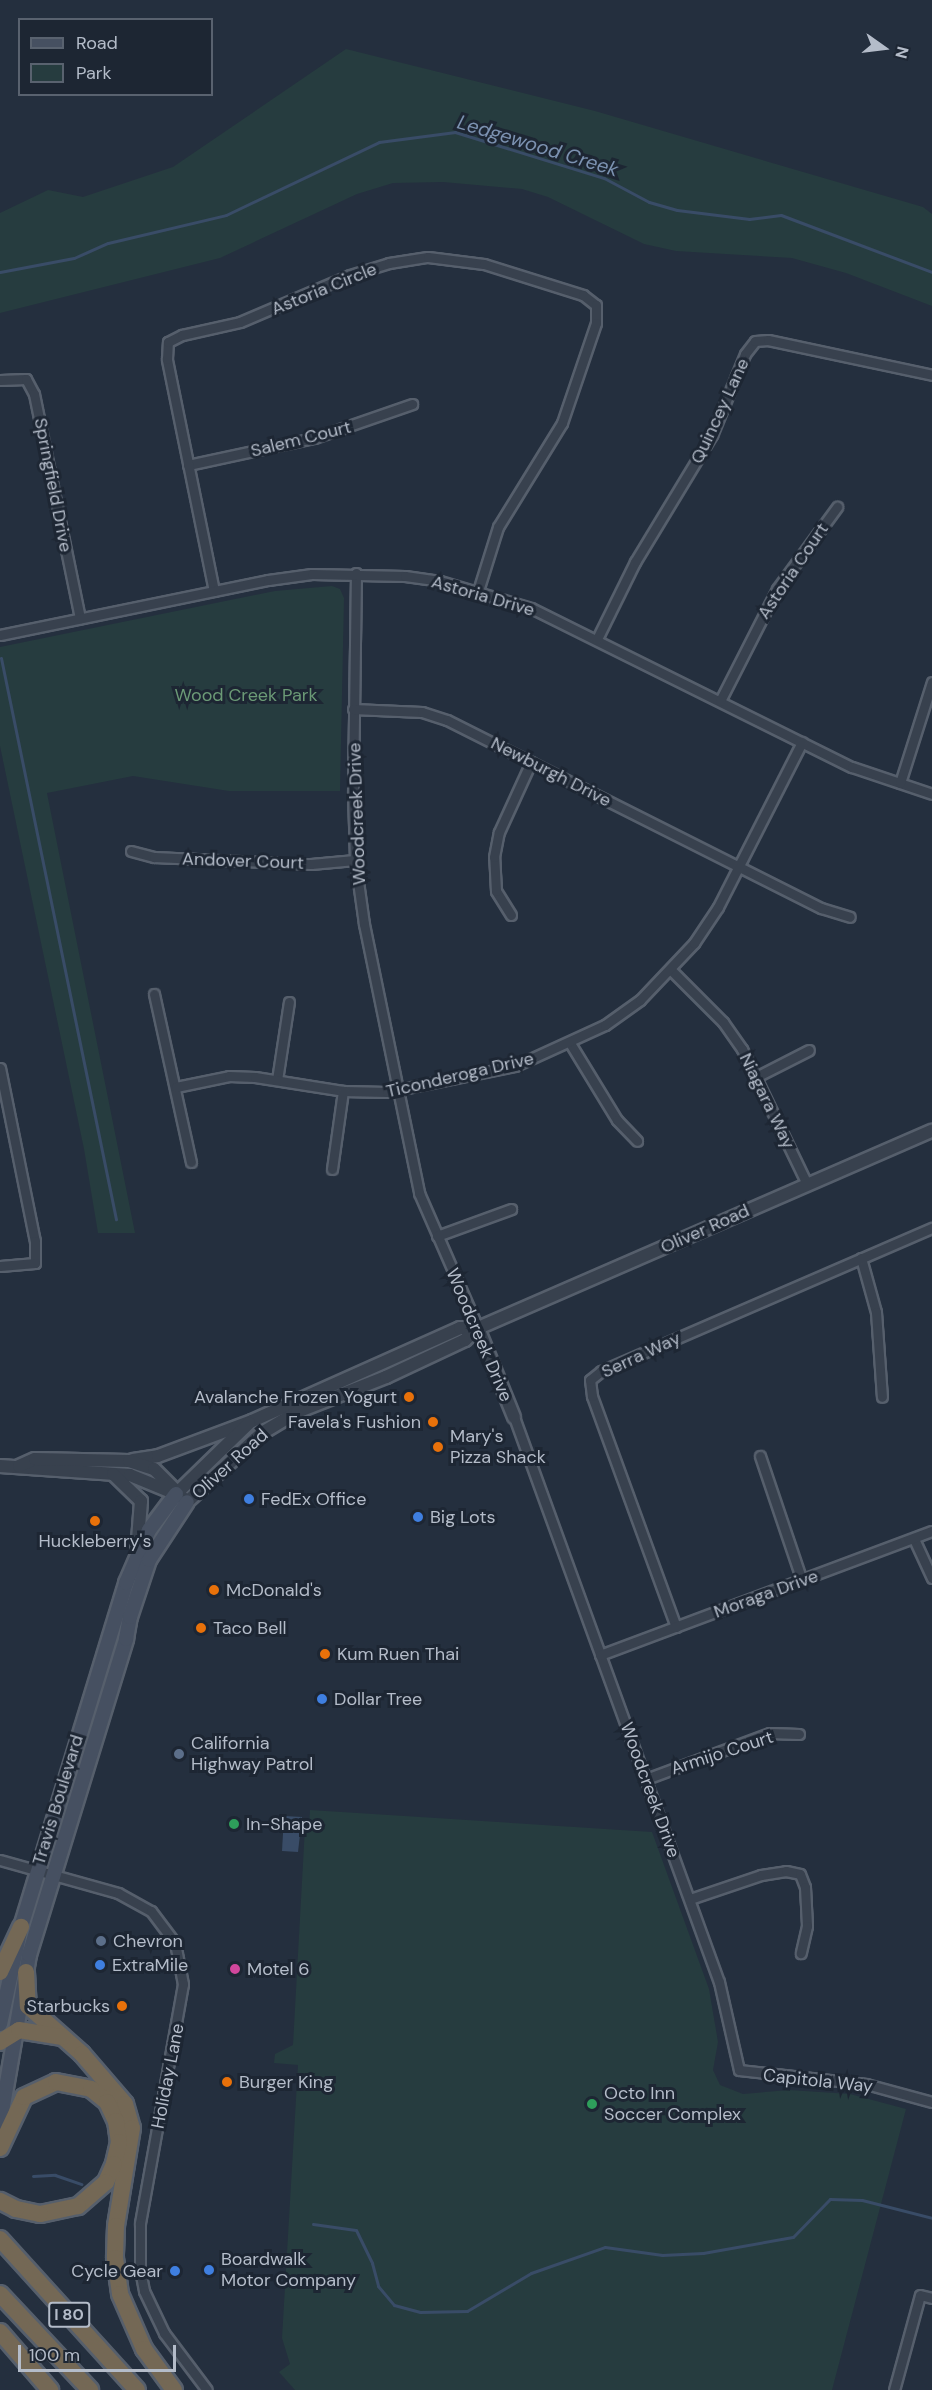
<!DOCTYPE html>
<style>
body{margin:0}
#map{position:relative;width:932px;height:2390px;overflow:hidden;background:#242f3e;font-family:"DM Sans",sans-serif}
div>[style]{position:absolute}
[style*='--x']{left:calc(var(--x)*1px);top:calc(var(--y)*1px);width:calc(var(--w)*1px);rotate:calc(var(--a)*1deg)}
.green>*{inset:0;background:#263c3f}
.water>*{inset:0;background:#394c67}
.stream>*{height:3px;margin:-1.5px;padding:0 1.5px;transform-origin:1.5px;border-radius:1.5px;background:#394c67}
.roads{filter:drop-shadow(2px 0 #565f6c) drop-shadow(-2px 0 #565f6c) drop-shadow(0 2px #565f6c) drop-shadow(0 -2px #565f6c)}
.minor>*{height:9px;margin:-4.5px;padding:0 4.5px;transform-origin:4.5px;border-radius:4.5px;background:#38414e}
.tertiary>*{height:12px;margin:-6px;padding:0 6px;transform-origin:6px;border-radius:6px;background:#38414e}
.secondary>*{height:14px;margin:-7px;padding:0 7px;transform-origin:7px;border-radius:7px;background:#465061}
.motorway>*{height:16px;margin:-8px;padding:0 8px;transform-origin:8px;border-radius:8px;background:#746855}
.dots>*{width:16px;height:16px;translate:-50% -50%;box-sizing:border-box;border:3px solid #1d2633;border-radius:50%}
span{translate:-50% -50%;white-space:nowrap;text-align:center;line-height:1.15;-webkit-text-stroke:6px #1d2633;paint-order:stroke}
.shield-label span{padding:2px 4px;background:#1d2633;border:2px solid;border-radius:4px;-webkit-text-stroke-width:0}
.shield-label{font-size:16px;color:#b4bcc9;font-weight:700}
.street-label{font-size:18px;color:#b4bcc9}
.park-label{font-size:18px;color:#6b9a76}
.poi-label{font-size:18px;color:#b4bcc9}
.right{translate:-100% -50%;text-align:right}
.left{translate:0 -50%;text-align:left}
.water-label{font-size:20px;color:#7c92b1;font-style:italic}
.legend{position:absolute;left:18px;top:18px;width:195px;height:78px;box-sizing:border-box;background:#1d2633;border:2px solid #59626f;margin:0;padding:8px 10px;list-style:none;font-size:18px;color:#b4bcc9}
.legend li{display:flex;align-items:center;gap:12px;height:30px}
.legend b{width:30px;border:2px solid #59626f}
.north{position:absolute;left:854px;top:18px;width:60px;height:60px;-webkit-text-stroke:4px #1d2633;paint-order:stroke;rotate:104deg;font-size:16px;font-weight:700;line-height:24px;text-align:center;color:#b4bcc9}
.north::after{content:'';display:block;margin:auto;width:21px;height:27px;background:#b4bcc9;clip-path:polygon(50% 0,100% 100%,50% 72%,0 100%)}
.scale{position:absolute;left:18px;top:2345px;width:158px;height:27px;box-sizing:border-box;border:3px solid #b4bcc9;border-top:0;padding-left:8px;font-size:18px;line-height:21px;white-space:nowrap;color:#b4bcc9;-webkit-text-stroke:4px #1d2633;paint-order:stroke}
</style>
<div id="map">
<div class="green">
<i style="clip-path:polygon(346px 49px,595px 111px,923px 207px,932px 214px,932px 306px,846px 273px,792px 258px,676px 251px,644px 244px,548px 197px,522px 189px,443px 182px,393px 183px,357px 194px,220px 258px,0 313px,0 213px,48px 190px,83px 197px,173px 167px)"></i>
<i style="clip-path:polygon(332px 586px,340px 589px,344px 598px,340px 791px,229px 791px,133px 776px,47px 793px,135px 1233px,98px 1233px,84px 1149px,0 746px,0 647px,275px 591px)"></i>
<i style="clip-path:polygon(310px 1810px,652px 1832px,709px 1989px,718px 2042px,713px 2070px,720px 2085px,743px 2094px,789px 2090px,850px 2094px,906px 2109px,832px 2390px,295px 2390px,279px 2372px,290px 2364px,282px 2338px,298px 2065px,274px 2063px,275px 2054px,293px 2045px,305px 1827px,309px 1827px)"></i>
</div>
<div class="water">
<i style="clip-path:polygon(284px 1816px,302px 1817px,298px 1852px,282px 1851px)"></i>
</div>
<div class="stream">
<i style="--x:0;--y:272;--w:75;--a:-10.7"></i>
<i style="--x:74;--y:258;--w:37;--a:-24"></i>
<i style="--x:108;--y:243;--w:121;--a:-13.3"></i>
<i style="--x:226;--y:215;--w:170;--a:-25.5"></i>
<i style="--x:379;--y:142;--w:77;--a:-7.5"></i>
<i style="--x:455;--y:132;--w:156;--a:17.2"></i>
<i style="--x:604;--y:178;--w:51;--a:28.1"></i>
<i style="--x:649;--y:202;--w:29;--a:16"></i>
<i style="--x:677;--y:210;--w:73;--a:7.1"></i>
<i style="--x:749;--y:219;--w:32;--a:-7"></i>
<i style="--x:781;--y:215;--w:161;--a:20.7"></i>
<i style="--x:1;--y:658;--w:573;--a:78.42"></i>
<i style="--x:33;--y:2176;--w:22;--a:-3"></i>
<i style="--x:55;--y:2175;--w:28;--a:19"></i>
<i style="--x:313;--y:2224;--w:43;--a:7.9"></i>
<i style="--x:356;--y:2230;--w:37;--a:64"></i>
<i style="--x:372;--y:2263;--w:24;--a:75"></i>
<i style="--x:378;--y:2286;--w:25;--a:50"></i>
<i style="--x:394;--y:2305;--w:27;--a:15"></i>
<i style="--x:420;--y:2312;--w:47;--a:-1.2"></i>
<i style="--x:467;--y:2311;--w:74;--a:-30.7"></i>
<i style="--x:531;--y:2273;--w:78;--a:-19.4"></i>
<i style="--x:605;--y:2247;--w:58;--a:8"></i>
<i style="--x:662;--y:2255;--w:41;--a:-2.8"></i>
<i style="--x:703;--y:2253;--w:91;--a:-10.1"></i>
<i style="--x:793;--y:2237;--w:53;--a:-45.8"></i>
<i style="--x:830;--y:2199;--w:32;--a:2"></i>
<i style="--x:862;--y:2200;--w:72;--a:14.4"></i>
</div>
<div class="roads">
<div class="minor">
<i style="--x:0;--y:380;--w:26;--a:-2"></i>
<i style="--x:26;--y:379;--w:17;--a:62"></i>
<i style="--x:34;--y:394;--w:229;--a:78.4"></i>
<i style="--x:188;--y:465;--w:129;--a:-12.1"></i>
<i style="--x:314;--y:438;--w:104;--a:-19.1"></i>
<i style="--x:356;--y:573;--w:220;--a:90.8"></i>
<i style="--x:353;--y:793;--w:67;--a:88.3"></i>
<i style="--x:355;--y:860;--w:65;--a:82"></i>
<i style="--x:364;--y:924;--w:275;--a:78.4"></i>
<i style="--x:419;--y:1193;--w:147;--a:66.4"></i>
<i style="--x:214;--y:591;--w:237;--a:-101.5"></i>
<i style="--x:167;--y:359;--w:17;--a:-87"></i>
<i style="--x:168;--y:342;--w:16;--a:-27"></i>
<i style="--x:182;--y:335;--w:59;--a:-12.6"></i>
<i style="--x:240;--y:322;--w:120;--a:-23.1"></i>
<i style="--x:350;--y:275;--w:41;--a:-17.1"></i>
<i style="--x:389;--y:263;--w:39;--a:-9"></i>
<i style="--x:428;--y:257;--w:56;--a:7.1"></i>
<i style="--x:484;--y:264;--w:104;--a:17.4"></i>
<i style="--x:583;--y:295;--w:16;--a:38"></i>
<i style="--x:596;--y:305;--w:18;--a:90"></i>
<i style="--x:596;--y:323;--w:106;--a:108.8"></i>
<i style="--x:562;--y:423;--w:122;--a:121.6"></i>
<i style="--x:498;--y:527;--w:67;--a:107.4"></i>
<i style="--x:0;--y:635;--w:274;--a:-11.6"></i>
<i style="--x:268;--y:580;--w:44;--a:-7.8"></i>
<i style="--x:312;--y:574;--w:93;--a:1.2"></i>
<i style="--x:405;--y:576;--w:35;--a:8"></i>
<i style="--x:440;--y:581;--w:95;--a:16.5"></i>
<i style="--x:531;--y:608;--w:358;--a:26.4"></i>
<i style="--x:852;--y:767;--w:84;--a:18.6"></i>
<i style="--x:597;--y:639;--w:86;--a:-63.7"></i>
<i style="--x:635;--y:562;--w:149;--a:-58.8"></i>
<i style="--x:712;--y:435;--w:87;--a:-67.8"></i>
<i style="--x:745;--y:354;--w:16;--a:-52"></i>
<i style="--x:755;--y:341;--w:13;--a:-4"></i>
<i style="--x:768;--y:340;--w:168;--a:12"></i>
<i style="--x:720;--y:701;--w:126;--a:-63"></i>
<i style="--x:777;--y:589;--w:102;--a:-53.8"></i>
<i style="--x:353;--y:709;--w:69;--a:2.5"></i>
<i style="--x:422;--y:712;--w:26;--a:18"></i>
<i style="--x:447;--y:720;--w:419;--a:26.7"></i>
<i style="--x:821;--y:908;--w:30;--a:17"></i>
<i style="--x:900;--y:783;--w:106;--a:-72.4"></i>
<i style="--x:131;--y:851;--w:24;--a:15"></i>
<i style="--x:154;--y:857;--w:157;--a:2.6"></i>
<i style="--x:311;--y:864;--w:44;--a:-5.2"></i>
<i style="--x:511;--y:915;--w:28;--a:-122"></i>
<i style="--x:496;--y:891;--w:34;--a:-93"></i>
<i style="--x:494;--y:857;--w:25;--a:-79"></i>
<i style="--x:499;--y:832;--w:77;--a:-65.4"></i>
<i style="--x:671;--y:970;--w:74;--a:45"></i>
<i style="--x:723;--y:1022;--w:33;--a:55"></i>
<i style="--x:742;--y:1049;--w:150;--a:64.3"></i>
<i style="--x:154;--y:994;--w:172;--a:77.6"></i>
<i style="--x:570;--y:1043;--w:90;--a:58.6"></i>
<i style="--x:617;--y:1120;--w:29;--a:46"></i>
<i style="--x:0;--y:1068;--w:177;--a:78.6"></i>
<i style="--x:35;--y:1241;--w:22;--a:90"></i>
<i style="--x:35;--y:1263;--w:35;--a:175"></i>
<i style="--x:758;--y:1076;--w:57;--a:-27"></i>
<i style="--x:277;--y:1080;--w:79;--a:-81.3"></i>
<i style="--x:176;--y:1087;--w:54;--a:-11.7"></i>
<i style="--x:229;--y:1076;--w:26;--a:2"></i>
<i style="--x:255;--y:1077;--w:89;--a:9"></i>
<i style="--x:343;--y:1091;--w:44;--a:1.3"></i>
<i style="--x:387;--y:1092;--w:131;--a:-11.5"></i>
<i style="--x:515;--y:1066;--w:99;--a:-24.5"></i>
<i style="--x:605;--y:1025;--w:43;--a:-35.5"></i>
<i style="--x:640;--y:1000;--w:79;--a:-46.5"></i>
<i style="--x:694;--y:943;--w:43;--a:-56.3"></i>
<i style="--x:718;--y:907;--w:185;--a:-63"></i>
<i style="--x:332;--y:1169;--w:79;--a:-82"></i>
<i style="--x:437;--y:1236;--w:79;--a:-20"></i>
<i style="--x:861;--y:1258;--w:56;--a:74.5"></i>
<i style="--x:876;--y:1312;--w:85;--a:86"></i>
<i style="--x:514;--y:1417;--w:601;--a:70.06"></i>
<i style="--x:719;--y:1982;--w:90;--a:77.2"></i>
<i style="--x:739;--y:2070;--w:128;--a:6.3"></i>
<i style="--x:866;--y:2084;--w:68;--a:15.3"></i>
<i style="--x:760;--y:1456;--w:132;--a:71.4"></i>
<i style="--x:914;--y:1539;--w:43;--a:65.2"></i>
<i style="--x:676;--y:1627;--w:246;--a:-110"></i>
<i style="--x:592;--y:1396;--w:16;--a:-97"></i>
<i style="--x:590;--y:1380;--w:14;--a:-39"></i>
<i style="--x:601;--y:1371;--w:361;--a:-23.4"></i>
<i style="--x:600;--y:1655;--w:354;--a:-20.5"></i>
<i style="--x:646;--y:1779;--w:132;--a:-20.4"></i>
<i style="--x:770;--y:1733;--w:29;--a:2"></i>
<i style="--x:0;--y:1860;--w:123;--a:15.6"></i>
<i style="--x:118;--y:1893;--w:38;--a:29"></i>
<i style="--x:151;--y:1911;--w:40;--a:53"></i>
<i style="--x:175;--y:1943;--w:42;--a:79"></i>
<i style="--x:183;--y:1984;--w:244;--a:100.2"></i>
<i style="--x:140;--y:2224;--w:46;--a:90"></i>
<i style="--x:140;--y:2270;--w:21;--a:79"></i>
<i style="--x:144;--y:2291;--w:47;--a:64.5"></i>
<i style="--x:164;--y:2333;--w:71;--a:53"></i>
<i style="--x:690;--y:1899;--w:75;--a:-18.7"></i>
<i style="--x:761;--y:1875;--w:25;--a:-9"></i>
<i style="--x:786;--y:1871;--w:14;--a:12"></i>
<i style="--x:800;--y:1874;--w:14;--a:69"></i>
<i style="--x:805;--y:1887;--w:39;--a:87"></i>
<i style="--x:807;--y:1926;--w:28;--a:103"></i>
<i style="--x:894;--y:2390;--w:98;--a:-74.7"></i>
<i style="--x:920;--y:2295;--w:12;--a:14"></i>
</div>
<div class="tertiary">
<i style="--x:478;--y:1328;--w:96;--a:68"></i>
<i style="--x:133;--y:1460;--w:25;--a:-9"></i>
<i style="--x:158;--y:1456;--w:100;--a:-20.4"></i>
<i style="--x:252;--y:1421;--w:228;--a:-24.1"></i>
<i style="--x:460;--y:1328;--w:18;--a:0"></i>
<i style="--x:0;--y:1466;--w:130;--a:4"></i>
<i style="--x:130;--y:1475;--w:50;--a:22.4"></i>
<i style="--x:19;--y:1466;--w:17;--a:-24"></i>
<i style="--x:35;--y:1459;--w:94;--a:1.2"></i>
<i style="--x:129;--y:1461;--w:26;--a:18"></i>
<i style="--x:154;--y:1469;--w:47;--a:45"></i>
<i style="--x:187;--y:1502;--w:102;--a:-42.6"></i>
<i style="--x:262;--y:1433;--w:41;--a:-31"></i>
<i style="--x:297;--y:1412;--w:96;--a:-21.5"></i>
<i style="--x:386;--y:1377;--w:87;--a:-25.1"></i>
<i style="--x:465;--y:1340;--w:18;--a:-43"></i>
<i style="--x:478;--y:1328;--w:495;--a:-23.5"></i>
<i style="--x:113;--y:1474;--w:39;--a:44"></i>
<i style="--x:141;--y:1501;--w:52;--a:94.4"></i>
<i style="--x:176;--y:1494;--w:102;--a:-44.2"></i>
</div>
<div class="secondary">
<i style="--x:0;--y:2024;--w:99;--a:-77.8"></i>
<i style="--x:21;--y:1927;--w:360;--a:-73"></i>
<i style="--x:126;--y:1583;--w:58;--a:-66.5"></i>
<i style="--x:149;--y:1530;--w:45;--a:-53.1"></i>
<i style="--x:0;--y:2123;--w:170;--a:-80.2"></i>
<i style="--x:29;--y:1955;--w:331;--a:-72.9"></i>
<i style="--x:126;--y:1639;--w:22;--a:-80"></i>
<i style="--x:130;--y:1617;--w:60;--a:-71.6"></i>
<i style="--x:149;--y:1560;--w:69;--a:-56.8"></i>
</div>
<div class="motorway">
<i style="--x:0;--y:1972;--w:50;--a:-65"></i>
<i style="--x:26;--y:1972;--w:34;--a:87"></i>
<i style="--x:28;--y:2006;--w:72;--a:41.6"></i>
<i style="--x:82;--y:2054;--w:66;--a:49.3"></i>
<i style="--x:125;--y:2104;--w:25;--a:74"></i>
<i style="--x:132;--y:2128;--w:99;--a:99.3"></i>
<i style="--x:116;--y:2226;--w:32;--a:92"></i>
<i style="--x:115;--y:2258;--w:36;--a:82"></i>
<i style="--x:120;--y:2294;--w:60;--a:66.4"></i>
<i style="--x:144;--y:2349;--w:51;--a:53.8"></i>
<i style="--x:0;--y:2042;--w:22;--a:-32"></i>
<i style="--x:19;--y:2030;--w:44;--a:9.2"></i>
<i style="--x:0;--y:2148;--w:56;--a:-64.8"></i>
<i style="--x:24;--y:2097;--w:35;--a:-25"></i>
<i style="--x:56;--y:2082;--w:36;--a:11"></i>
<i style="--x:91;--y:2089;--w:21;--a:39"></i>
<i style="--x:107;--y:2102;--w:21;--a:65"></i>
<i style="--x:116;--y:2121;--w:21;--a:82"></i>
<i style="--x:119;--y:2142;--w:23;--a:103"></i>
<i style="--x:114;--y:2164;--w:20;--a:114"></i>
<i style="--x:106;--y:2182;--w:37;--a:139"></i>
<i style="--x:78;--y:2206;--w:39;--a:168"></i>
<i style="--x:40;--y:2214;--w:25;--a:-168"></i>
<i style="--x:16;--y:2209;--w:18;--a:-153"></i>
<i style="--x:0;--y:2239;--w:204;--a:47.8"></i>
<i style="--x:0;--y:2294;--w:132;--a:46.8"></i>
<i style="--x:0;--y:2332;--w:77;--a:49.2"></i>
</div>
</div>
<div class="dots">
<i style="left:409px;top:1397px;background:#e8710a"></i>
<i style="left:433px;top:1422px;background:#e8710a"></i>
<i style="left:438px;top:1447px;background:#e8710a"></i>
<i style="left:249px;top:1499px;background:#3f7fe0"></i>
<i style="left:418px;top:1517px;background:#3f7fe0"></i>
<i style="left:95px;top:1521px;background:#e8710a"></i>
<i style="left:214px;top:1590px;background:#e8710a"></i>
<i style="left:201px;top:1628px;background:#e8710a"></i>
<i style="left:325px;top:1654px;background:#e8710a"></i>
<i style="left:322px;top:1699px;background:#3f7fe0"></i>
<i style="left:179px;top:1754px;background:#5c6f8a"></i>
<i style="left:234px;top:1824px;background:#2e9e5b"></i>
<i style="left:101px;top:1941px;background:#5c6f8a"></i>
<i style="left:100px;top:1965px;background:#3f7fe0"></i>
<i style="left:235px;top:1969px;background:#d1479c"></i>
<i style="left:122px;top:2006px;background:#e8710a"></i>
<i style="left:227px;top:2082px;background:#e8710a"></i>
<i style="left:592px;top:2104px;background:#2e9e5b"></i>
<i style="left:209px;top:2270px;background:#3f7fe0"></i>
<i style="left:175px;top:2271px;background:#3f7fe0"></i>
</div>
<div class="shield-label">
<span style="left:69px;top:2315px">I 80</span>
</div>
<div class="street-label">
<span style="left:324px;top:289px;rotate:-22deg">Astoria Circle</span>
<span style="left:720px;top:411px;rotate:-65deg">Quincey Lane</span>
<span style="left:301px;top:439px;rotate:-14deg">Salem Court</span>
<span style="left:53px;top:485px;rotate:79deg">Springfield Drive</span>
<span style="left:793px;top:571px;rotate:-56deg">Astoria Court</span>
<span style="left:483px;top:596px;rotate:16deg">Astoria Drive</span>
<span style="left:551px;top:772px;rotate:27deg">Newburgh Drive</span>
<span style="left:357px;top:814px;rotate:-92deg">Woodcreek Drive</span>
<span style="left:243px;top:861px;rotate:2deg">Andover Court</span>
<span style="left:460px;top:1075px;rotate:-13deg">Ticonderoga Drive</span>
<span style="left:767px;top:1101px;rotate:64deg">Niagara Way</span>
<span style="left:705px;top:1229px;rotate:-24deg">Oliver Road</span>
<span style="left:479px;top:1335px;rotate:67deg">Woodcreek Drive</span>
<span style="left:641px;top:1355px;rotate:-25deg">Serra Way</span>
<span style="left:230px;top:1464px;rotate:-42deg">Oliver Road</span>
<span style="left:766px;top:1594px;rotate:-20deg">Moraga Drive</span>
<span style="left:722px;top:1753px;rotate:-18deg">Armijo Court</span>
<span style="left:650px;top:1790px;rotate:70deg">Woodcreek Drive</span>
<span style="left:58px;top:1800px;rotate:-73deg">Travis Boulevard</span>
<span style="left:168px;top:2076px;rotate:-79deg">Holiday Lane</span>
<span style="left:818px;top:2081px;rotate:6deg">Capitola Way</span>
</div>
<div class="park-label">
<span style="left:246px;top:695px">Wood Creek Park</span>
</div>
<div class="poi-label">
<span class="right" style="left:397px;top:1397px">Avalanche Frozen Yogurt</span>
<span class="right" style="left:421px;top:1422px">Favela's Fushion</span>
<span class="left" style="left:450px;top:1447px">Mary's<br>Pizza Shack</span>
<span class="left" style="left:261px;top:1499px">FedEx Office</span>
<span class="left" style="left:430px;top:1517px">Big Lots</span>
<span style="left:95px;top:1541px">Huckleberry's</span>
<span class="left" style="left:226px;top:1590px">McDonald's</span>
<span class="left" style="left:213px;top:1628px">Taco Bell</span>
<span class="left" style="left:337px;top:1654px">Kum Ruen Thai</span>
<span class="left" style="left:334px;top:1699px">Dollar Tree</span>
<span class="left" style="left:191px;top:1754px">California<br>Highway Patrol</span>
<span class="left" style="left:246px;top:1824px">In-Shape</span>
<span class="left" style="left:113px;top:1941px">Chevron</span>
<span class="left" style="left:112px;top:1965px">ExtraMile</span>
<span class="left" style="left:247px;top:1969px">Motel 6</span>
<span class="right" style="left:110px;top:2006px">Starbucks</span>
<span class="left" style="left:239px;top:2082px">Burger King</span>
<span class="left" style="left:604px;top:2104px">Octo Inn<br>Soccer Complex</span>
<span class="left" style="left:221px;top:2270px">Boardwalk<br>Motor Company</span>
<span class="right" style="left:163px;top:2271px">Cycle Gear</span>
</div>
<div class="water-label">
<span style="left:538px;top:146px;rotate:17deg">Ledgewood Creek</span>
</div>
<ul class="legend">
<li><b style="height:8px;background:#465061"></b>Road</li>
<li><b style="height:16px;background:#263c3f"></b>Park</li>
</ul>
<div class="north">N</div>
<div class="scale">100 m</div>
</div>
